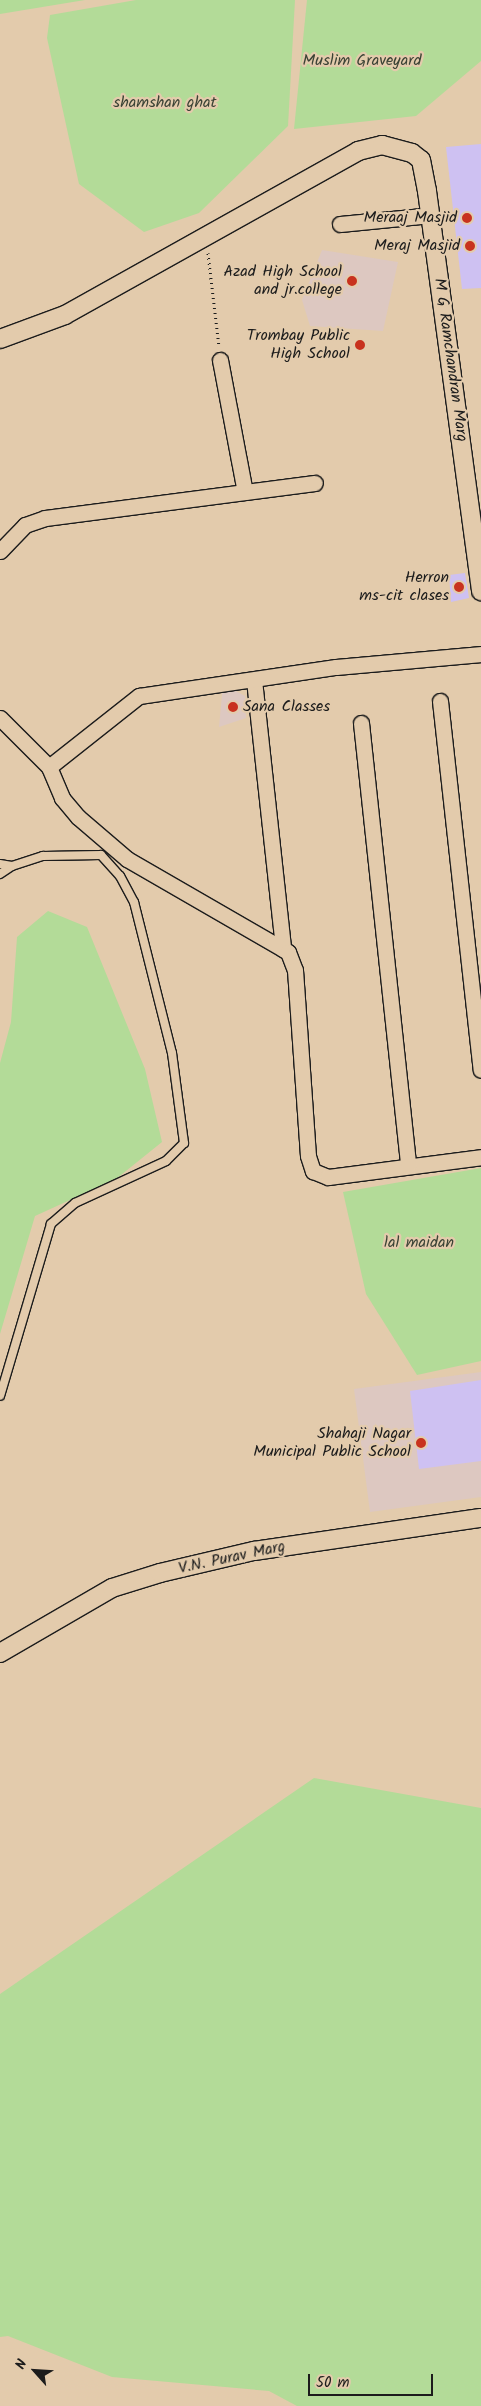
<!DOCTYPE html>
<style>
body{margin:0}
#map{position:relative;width:481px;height:2406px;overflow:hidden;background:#e3cbac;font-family:Kalam,sans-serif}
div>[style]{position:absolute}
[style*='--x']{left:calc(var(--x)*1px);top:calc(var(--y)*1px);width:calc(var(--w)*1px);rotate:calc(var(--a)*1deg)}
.built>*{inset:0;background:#ddc8c1}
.green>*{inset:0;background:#b3db98}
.building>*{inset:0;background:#cec1f2}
.path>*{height:3px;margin-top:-1.5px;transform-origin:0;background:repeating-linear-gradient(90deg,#1c1c1c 0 1px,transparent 0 5px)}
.roads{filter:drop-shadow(1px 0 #1c1c1c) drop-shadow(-1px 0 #1c1c1c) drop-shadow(0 1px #1c1c1c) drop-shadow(0 -1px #1c1c1c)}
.service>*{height:8px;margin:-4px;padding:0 4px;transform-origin:4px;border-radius:4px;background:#e3cbac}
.minor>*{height:15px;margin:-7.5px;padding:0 7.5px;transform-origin:7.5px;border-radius:7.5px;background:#e3cbac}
.tertiary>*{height:18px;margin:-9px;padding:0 9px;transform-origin:9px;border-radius:9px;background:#e3cbac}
.dots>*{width:14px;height:14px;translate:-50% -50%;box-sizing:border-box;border:2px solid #e3cbac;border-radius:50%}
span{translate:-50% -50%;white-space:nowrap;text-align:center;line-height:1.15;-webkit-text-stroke:4.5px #e3cbac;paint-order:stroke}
.park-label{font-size:16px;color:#3a4235}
.poi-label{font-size:16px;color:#1c1c1c}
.right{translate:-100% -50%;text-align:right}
.left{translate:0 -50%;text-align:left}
.street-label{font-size:16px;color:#1c1c1c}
.north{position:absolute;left:10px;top:2346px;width:50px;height:50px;-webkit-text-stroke:4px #e3cbac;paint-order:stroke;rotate:296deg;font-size:14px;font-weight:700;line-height:20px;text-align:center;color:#1c1c1c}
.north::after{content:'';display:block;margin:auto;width:18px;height:22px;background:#1c1c1c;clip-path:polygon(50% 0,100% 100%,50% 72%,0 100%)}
.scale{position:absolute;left:308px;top:2374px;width:125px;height:22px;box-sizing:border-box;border:2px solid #1c1c1c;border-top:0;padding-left:6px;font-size:15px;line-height:18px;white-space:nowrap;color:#1c1c1c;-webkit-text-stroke:4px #e3cbac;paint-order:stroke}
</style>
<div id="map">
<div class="built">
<i style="clip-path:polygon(322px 250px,398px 262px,383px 331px,310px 326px,302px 300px)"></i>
<i style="clip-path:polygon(223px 684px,245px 696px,246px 718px,219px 727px)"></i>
<i style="clip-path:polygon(481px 1372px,481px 1497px,370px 1512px,354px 1389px)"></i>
</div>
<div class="green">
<i style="clip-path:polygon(0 0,85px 0,0 14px)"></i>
<i style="clip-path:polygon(295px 0,288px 126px,199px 213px,144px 232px,79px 184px,47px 38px,50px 15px,136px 0)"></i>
<i style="clip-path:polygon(307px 0,481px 0,481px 61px,416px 116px,294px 129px)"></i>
<i style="clip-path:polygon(48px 911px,87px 927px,145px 1069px,162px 1142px,116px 1179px,35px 1216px,0 1334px,0 1063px,11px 1022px,17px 937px)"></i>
<i style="clip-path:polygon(481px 1168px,481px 1361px,417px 1375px,366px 1294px,343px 1192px)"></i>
<i style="clip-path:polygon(314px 1778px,481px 1808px,481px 2406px,297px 2406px,269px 2391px,112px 2377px,8px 2336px,0 2337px,0 1994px)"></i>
</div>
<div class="building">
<i style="clip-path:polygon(481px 144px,481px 288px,462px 289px,446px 147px)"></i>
<i style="clip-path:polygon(465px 573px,469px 598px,451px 602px,449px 575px)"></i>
<i style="clip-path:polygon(481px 1380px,481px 1461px,419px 1469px,410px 1391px)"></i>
</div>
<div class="path">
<i style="--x:208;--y:253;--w:94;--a:83.3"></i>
</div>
<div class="roads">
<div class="service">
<i style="--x:0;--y:864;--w:12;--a:9"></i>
<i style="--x:12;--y:866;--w:33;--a:-18"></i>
<i style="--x:43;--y:856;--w:58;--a:-1"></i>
<i style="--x:101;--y:855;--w:28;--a:48"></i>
<i style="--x:120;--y:876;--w:30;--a:62"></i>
<i style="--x:134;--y:902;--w:156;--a:75.9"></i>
<i style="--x:172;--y:1053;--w:91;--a:82.4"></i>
<i style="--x:184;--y:1143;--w:25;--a:135"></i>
<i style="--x:166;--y:1161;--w:100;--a:155.2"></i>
<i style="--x:75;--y:1203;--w:32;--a:139"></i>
<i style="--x:51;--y:1224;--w:179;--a:106.5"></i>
<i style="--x:0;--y:874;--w:14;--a:-34"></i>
</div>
<div class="minor">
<i style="--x:340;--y:224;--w:91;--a:-5.6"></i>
<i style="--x:220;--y:360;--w:134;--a:79.3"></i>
<i style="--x:0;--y:551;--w:36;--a:-46"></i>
<i style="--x:25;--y:525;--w:21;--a:-19"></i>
<i style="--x:45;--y:518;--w:272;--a:-7.4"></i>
<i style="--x:254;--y:680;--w:271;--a:83.8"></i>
<i style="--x:440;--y:701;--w:371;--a:83.7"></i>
<i style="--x:0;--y:718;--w:69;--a:45"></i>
<i style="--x:49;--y:767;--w:34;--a:67"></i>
<i style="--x:62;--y:798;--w:25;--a:50"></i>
<i style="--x:78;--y:817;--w:65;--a:40.6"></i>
<i style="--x:127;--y:859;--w:186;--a:30"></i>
<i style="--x:288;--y:952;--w:19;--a:69"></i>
<i style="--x:295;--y:970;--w:186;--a:86"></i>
<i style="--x:308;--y:1156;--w:16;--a:72"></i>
<i style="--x:313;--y:1171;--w:16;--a:22"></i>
<i style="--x:328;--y:1177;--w:154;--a:-7.4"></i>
<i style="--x:361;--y:723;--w:445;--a:83.9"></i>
<i style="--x:49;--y:767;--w:115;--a:-38.3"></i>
<i style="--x:139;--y:696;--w:199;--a:-8.4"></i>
<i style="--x:336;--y:667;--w:146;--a:-5.1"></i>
</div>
<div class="tertiary">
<i style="--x:0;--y:339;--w:69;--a:-20.3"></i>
<i style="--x:65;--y:315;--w:336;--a:-29.2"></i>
<i style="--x:358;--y:151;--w:25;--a:-14"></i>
<i style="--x:382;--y:145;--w:31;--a:15"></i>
<i style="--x:412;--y:153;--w:11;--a:38"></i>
<i style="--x:421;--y:160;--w:32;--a:79"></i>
<i style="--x:427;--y:191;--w:404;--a:82.3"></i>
<i style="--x:0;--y:1653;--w:129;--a:-30.1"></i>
<i style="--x:112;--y:1588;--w:50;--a:-17.4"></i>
<i style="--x:160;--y:1573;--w:97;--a:-13.2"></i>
<i style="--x:254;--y:1551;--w:229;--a:-8.3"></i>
</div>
</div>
<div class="dots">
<i style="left:467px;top:218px;background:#c8321e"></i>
<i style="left:470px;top:246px;background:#c8321e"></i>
<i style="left:352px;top:281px;background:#c8321e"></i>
<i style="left:360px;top:345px;background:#c8321e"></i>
<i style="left:459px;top:587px;background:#c8321e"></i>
<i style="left:233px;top:707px;background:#c8321e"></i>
<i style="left:421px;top:1443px;background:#c8321e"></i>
</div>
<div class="park-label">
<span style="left:362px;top:61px">Muslim Graveyard</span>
<span style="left:165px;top:103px">shamshan ghat</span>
<span style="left:419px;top:1243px">lal maidan</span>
</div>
<div class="poi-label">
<span class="right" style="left:457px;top:218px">Meraaj Masjid</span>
<span class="right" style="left:460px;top:246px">Meraj Masjid</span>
<span class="right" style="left:342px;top:281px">Azad High School<br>and jr.college</span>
<span class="right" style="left:350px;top:345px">Trombay Public<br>High School</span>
<span class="right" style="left:449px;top:587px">Herron<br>ms-cit clases</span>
<span class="left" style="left:243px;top:707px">Sana Classes</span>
<span class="right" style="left:411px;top:1443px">Shahaji Nagar<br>Municipal Public School</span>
</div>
<div class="street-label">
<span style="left:450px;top:360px;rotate:82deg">M G Ramchandran Marg</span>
<span style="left:232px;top:1558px;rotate:-12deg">V.N. Purav Marg</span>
</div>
<div class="north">N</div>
<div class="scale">50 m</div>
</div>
